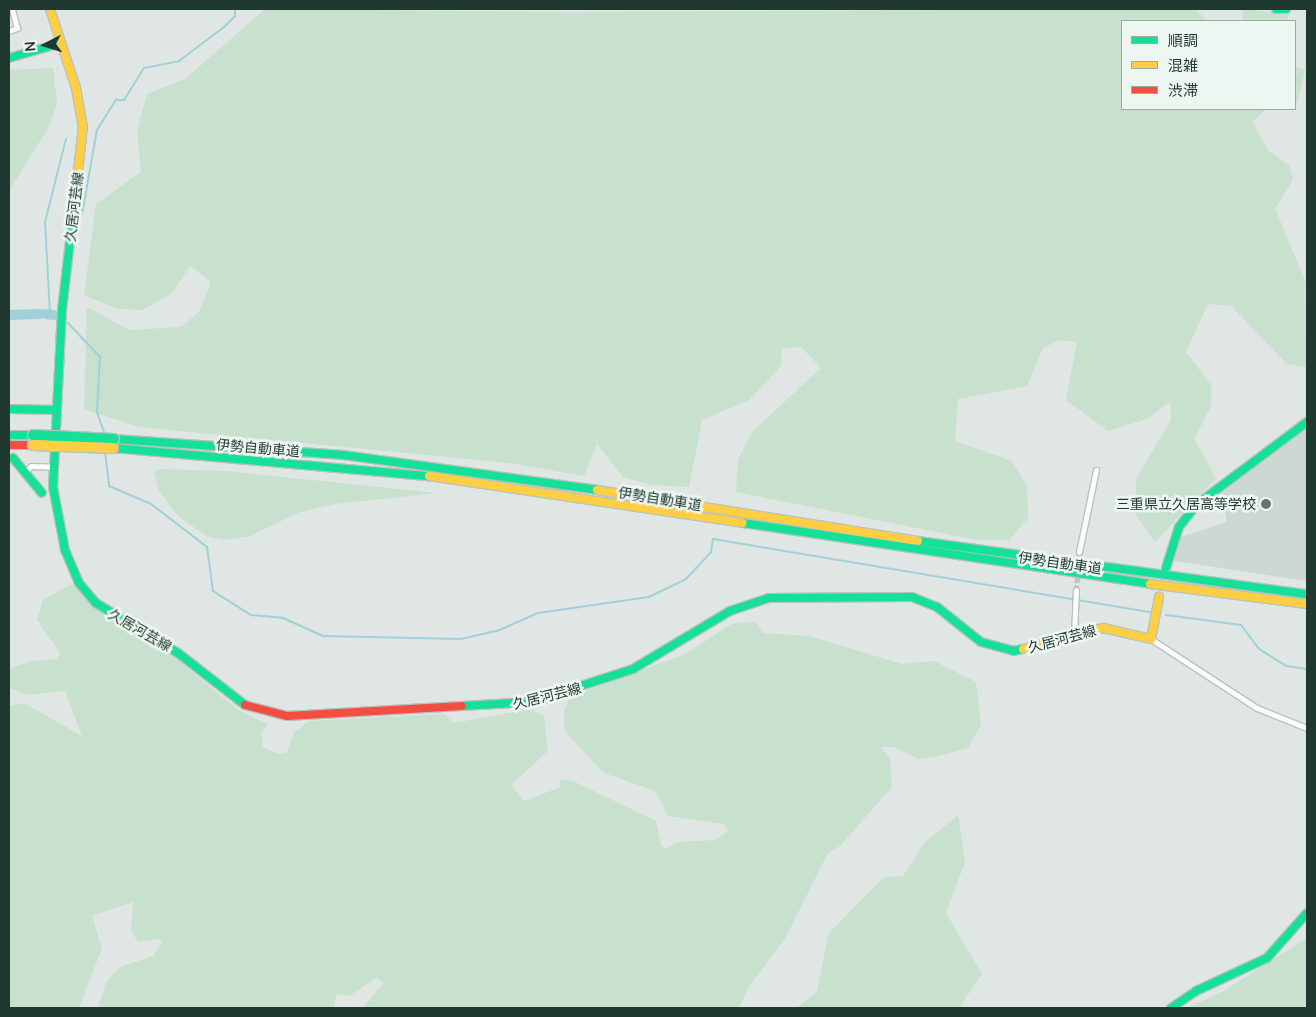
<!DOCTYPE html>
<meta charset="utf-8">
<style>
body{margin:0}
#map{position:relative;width:1316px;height:1017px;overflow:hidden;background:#e0e6e3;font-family:Manrope,"Noto Sans JP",sans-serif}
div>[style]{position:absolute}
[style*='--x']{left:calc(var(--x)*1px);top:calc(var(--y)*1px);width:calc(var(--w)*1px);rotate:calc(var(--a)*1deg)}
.built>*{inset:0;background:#cdd8d3}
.green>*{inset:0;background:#c8e0ce}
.stream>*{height:2px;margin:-1px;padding:0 1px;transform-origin:1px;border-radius:1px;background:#9fd1d6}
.river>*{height:10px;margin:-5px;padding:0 5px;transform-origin:5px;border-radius:5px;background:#9fd1d6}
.street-tunnel>*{height:5px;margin-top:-2.5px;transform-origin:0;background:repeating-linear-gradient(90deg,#b9c3bf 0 5px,transparent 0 7.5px)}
.roads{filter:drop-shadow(1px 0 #b9c3be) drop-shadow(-1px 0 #b9c3be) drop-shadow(0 1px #b9c3be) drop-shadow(0 -1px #b9c3be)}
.street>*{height:5px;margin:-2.5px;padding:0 2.5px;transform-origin:2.5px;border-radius:2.5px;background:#fafbfb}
.fast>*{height:8px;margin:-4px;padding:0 4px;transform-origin:4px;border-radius:4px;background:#16e098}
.slow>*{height:8px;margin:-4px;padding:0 4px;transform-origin:4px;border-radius:4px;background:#ffcf43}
.jam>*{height:8px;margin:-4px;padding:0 4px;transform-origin:4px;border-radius:4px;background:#f24e42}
.bridges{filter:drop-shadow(1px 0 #bac3c0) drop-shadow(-1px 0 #bac3c0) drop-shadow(0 1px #bac3c0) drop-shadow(0 -1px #bac3c0)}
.fast-bridge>*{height:10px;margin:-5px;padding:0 5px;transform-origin:5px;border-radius:5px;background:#16e098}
.slow-bridge>*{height:10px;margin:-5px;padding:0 5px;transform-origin:5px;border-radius:5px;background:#ffcf43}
.dots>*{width:14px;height:14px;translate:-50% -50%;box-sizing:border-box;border:2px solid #edf6f1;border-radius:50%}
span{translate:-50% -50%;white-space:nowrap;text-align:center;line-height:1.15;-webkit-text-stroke:5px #edf6f1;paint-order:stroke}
.street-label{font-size:14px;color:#1f3830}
.poi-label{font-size:14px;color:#1f3830}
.right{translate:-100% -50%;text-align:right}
.frame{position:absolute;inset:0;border:10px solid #1f3830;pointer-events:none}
.legend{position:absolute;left:1121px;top:20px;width:175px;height:90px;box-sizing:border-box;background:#edf6f1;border:1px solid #9baaa4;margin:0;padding:6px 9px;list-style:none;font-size:15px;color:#1f3830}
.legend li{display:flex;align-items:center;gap:10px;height:25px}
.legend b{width:25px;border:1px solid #9baaa4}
.north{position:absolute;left:20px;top:20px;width:50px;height:50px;-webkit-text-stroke:4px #edf6f1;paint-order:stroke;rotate:265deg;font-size:14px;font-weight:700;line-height:20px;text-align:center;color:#1f3830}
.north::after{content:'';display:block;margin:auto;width:18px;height:22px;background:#1f3830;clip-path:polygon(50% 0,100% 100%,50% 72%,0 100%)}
</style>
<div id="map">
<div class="built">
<i style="clip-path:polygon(1307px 422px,1307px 581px,1168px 560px,1181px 537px,1227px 522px,1221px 486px)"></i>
</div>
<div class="green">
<i style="clip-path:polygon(265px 9px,568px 12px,1196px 9px,1207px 21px,1122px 21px,1122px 109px,1266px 109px,1253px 122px,1268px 150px,1290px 166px,1293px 180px,1275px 208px,1305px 281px,1306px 367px,1287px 364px,1231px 306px,1208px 304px,1186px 352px,1211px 385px,1211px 406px,1194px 439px,1216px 478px,1155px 542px,1136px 516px,1136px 478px,1171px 420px,1170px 402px,1147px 419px,1108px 431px,1066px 400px,1077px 342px,1060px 340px,1043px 348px,1027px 386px,958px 399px,955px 441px,1012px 461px,1027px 486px,1028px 518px,1009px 540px,977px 540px,736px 492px,738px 459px,752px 432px,821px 368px,801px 347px,781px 349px,782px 365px,749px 400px,702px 420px,689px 487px,652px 485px,623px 477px,597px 444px,584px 476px,509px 463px,139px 427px,84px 409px,87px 307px,129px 330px,181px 327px,199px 312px,211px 282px,190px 266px,171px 294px,142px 310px,118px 309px,84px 295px,96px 204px,141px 172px,137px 130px,147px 94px,185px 79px)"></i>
<i style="clip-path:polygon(1242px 9px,1282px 13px,1290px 11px,1287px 21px,1243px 21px)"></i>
<i style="clip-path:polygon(1295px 67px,1305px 70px,1297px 103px,1295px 103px)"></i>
<i style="clip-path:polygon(53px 68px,57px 104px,50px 125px,9px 191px,9px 70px)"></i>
<i style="clip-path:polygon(160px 469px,226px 471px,437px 493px,335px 504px,300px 512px,250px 536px,224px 540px,206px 536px,177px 515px,159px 491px,154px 472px)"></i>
<i style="clip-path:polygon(72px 584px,121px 627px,161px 646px,238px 710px,267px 724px,261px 734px,263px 747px,278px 754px,287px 753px,294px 733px,309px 721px,445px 714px,453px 723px,531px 709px,544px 716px,548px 751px,511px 785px,524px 801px,561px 787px,559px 779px,573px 781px,656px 821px,661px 845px,666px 849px,678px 842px,715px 840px,728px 831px,724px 824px,668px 816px,655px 791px,604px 773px,564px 731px,564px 711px,570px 697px,685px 654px,733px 623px,755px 622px,763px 633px,809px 636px,902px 664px,934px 661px,976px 682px,981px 725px,968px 748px,934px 757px,918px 759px,894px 747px,881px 747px,890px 759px,892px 787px,840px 846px,828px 853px,786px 937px,748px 988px,739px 1008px,363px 1008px,384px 982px,376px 978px,349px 996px,336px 994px,334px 1008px,98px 1008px,106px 982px,120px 967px,153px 956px,162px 943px,159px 939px,138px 942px,131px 931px,133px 902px,92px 916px,102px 948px,79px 1008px,9px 1008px,9px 706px,24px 703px,82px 736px,65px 691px,27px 695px,9px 688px,9px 669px,30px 661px,57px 659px,60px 653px,37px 620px,43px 600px)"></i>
<i style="clip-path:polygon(958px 815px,965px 862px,946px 913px,982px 974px,959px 1008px,796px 1008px,817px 992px,828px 934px,884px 877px,903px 876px,924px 843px)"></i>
<i style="clip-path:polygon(1307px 938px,1307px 1008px,1187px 1008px,1222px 992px)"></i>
</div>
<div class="stream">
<i style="--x:82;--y:214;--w:85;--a:-79.9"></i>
<i style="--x:97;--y:130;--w:36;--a:-58"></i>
<i style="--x:116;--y:100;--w:8;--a:0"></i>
<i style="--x:124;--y:100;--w:38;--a:-58"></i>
<i style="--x:144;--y:68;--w:36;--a:-11"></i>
<i style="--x:179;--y:61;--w:56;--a:-37.1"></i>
<i style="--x:224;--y:27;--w:16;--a:-45"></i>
<i style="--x:235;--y:16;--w:7;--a:-90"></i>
<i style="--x:50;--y:314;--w:92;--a:-93.1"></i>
<i style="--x:45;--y:222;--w:86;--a:-75.8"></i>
<i style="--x:68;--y:323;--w:47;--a:46.7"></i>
<i style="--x:100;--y:357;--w:55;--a:93.1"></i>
<i style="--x:97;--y:412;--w:24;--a:71"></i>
<i style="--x:105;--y:452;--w:34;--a:83"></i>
<i style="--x:109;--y:486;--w:46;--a:23.2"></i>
<i style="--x:151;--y:504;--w:71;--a:37.5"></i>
<i style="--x:207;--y:547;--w:44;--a:82.2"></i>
<i style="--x:213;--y:591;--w:45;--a:32.3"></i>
<i style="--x:251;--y:615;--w:32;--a:5"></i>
<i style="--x:283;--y:618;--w:44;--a:24.2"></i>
<i style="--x:323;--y:636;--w:138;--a:1.2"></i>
<i style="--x:461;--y:639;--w:37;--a:-13"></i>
<i style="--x:497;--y:631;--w:45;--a:-23.7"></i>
<i style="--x:538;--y:613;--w:112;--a:-8.2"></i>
<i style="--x:649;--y:597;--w:41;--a:-25.9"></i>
<i style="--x:686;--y:579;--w:37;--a:-47"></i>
<i style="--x:711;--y:552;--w:13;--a:-81"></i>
<i style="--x:713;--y:539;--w:444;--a:9.5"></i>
<i style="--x:1166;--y:615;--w:76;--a:7.6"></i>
<i style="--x:1241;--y:625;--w:30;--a:53"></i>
<i style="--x:1259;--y:649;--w:32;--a:32"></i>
<i style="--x:1286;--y:666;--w:21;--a:8"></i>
</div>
<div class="river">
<i style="--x:46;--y:314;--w:8;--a:7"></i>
<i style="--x:9;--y:315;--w:31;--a:-2"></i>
</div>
<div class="street-tunnel">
<i style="--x:1076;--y:590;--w:15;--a:-82"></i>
</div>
<div class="roads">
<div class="street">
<i style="--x:9;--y:31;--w:9;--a:-21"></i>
<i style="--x:17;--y:28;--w:20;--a:-105"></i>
<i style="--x:25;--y:472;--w:8;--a:-45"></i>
<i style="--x:31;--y:466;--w:23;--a:2"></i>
<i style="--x:1079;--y:552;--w:84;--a:-78.3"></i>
<i style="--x:1074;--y:635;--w:45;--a:-87.5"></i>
<i style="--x:1151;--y:639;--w:126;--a:33.1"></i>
<i style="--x:1257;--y:708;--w:54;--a:21.8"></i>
</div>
<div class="fast">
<i style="--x:1276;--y:9;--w:10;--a:0"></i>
<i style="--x:9;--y:58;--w:54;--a:-16.1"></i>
<i style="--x:78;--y:172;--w:139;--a:96.6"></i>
<i style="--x:62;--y:310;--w:177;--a:92.9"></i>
<i style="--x:53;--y:487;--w:64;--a:79.2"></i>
<i style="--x:65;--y:550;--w:36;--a:67"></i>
<i style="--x:79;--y:583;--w:26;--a:50"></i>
<i style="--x:96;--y:603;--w:96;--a:31.4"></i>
<i style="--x:178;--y:653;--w:85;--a:37.8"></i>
<i style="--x:9;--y:409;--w:48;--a:1.2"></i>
<i style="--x:9;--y:435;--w:24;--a:0"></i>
<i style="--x:114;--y:439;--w:230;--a:4"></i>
<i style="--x:343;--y:455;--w:256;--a:7.8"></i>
<i style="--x:113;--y:448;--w:317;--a:5.1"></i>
<i style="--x:13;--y:458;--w:45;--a:50.4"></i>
<i style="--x:743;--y:523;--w:412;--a:8.5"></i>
<i style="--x:918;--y:541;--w:393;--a:7.8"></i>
<i style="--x:1166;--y:568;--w:43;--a:-72.4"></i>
<i style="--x:1179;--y:527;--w:28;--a:-52"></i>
<i style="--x:1196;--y:505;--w:139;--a:-36.8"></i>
<i style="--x:462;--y:706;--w:69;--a:-3.3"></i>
<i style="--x:531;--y:702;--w:107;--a:-17.9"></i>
<i style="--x:633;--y:669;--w:113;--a:-30.9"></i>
<i style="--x:730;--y:611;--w:41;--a:-18.4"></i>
<i style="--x:769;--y:598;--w:143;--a:-0.4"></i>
<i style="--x:912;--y:597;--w:27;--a:22"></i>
<i style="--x:937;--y:607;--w:56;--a:38.5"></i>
<i style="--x:981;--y:642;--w:34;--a:15"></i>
<i style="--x:1014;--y:651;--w:9;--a:-13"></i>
<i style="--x:1171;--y:1008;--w:30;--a:-34"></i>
<i style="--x:1196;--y:991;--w:78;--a:-24.9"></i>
<i style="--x:1267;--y:958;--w:60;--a:-48.4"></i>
</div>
<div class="slow">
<i style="--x:50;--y:9;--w:83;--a:71.8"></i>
<i style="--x:76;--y:88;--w:39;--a:80"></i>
<i style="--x:83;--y:126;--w:46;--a:96.2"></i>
<i style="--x:429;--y:476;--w:317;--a:8.5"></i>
<i style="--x:597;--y:490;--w:325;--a:9"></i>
<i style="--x:1150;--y:584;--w:158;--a:7.3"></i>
<i style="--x:1023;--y:649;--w:83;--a:-14.7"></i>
<i style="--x:1103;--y:628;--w:49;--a:12.9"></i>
<i style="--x:1151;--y:639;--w:43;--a:-79.2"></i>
</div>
<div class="jam">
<i style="--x:9;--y:445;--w:24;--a:0"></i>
<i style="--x:245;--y:705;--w:43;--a:14.7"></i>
<i style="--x:287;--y:716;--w:175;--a:-3.3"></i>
</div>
</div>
<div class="bridges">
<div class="fast-bridge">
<i style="--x:33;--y:435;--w:81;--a:2.8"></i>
</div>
<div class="slow-bridge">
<i style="--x:33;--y:445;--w:80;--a:2.1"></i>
</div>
</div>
<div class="dots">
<i style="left:1266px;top:504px;background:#63756f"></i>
</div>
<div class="street-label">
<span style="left:74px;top:207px;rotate:-83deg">久居河芸線</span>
<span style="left:258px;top:448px;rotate:5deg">伊勢自動車道</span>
<span style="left:660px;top:499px;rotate:9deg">伊勢自動車道</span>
<span style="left:1060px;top:563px;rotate:8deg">伊勢自動車道</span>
<span style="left:140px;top:630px;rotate:30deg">久居河芸線</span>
<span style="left:1062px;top:639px;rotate:-15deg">久居河芸線</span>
<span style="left:547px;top:696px;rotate:-14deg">久居河芸線</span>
</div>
<div class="poi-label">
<span class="right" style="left:1256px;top:504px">三重県立久居高等学校</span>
</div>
<div class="frame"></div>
<ul class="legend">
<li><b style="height:6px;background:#16e098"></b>順調</li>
<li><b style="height:6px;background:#ffcf43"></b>混雑</li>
<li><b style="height:6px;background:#f24e42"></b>渋滞</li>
</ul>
<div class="north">N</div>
</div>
